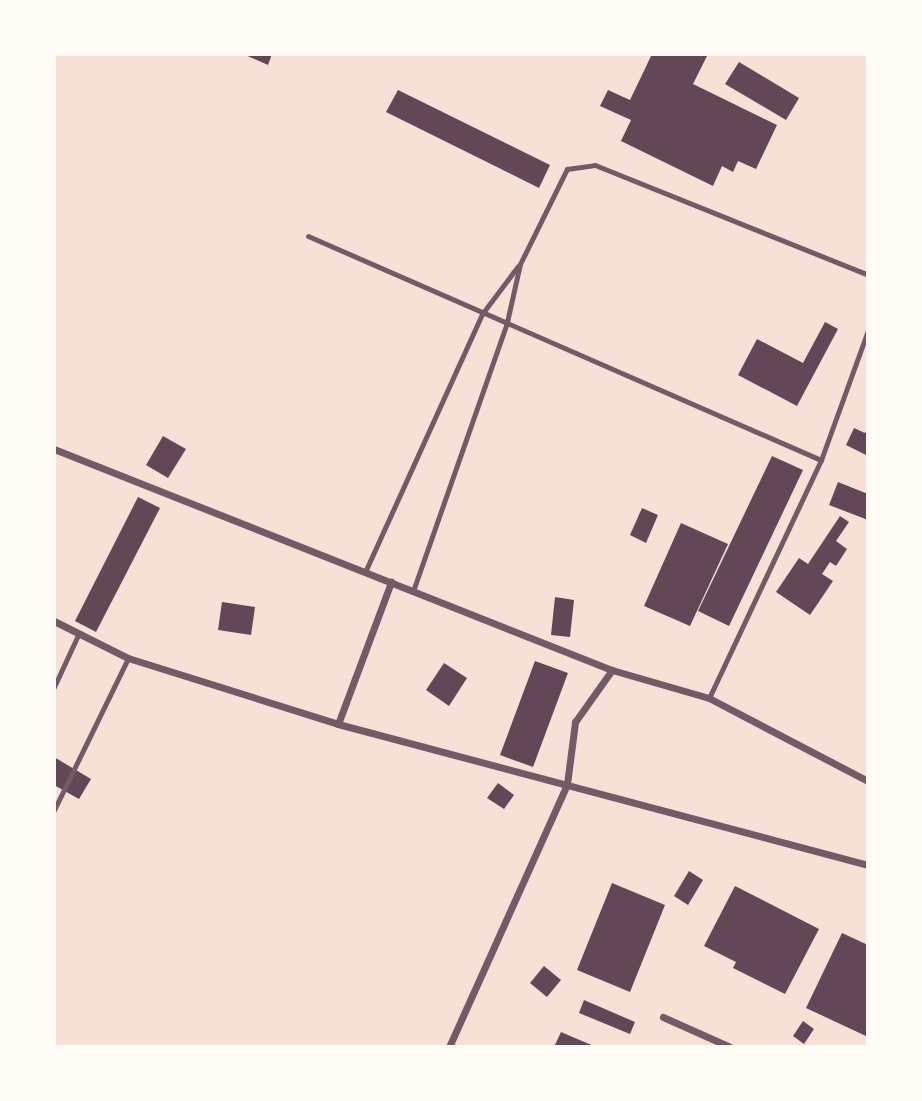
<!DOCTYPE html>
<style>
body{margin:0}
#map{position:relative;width:922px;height:1101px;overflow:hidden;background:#f7e1d7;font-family:"Roboto Serif",serif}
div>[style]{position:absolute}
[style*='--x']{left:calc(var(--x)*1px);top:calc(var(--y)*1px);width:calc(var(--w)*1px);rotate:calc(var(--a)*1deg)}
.building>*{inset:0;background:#644757}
.service>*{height:5px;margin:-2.5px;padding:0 2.5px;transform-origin:2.5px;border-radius:2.5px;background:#755966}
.minor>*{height:7px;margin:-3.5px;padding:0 3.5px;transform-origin:3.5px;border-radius:3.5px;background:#755966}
span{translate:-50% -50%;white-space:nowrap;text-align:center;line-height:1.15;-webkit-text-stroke:7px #fffaf5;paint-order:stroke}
.frame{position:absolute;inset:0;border:56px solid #fffaf5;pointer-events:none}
</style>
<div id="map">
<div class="building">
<i style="clip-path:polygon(243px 54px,272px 54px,268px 65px)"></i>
<i style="clip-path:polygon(652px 54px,708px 54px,693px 84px,777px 125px,756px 169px,738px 161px,733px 172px,722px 166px,713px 186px,621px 141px,631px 120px,600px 106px,608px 90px,630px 100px)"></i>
<i style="clip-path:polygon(739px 62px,799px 98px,786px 120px,725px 84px)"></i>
<i style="clip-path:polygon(398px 90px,550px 165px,539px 188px,386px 112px)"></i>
<i style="clip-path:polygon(825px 322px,838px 329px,797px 406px,738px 375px,757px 339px,803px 363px)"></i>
<i style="clip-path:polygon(854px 428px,865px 433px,868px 429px,868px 456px,846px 445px)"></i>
<i style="clip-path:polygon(163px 436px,186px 449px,168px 478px,146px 465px)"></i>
<i style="clip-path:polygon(772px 456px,803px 470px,729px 626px,698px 611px)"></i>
<i style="clip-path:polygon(838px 482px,868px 494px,868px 520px,829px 505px)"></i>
<i style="clip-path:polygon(138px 497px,160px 508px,96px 632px,75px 621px)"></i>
<i style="clip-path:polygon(642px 508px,658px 515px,646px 543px,630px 535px)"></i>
<i style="clip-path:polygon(840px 516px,849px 522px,836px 541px,847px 549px,836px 566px,830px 562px,822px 574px,833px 581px,810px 615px,776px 592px,799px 558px,808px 564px)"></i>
<i style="clip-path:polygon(681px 523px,728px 544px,690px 626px,644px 606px)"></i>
<i style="clip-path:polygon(555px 597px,574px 600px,570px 637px,551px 635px)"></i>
<i style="clip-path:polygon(222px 602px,255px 607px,251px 635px,218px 630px)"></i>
<i style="clip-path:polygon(535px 661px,568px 673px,533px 767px,500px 755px)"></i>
<i style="clip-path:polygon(444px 663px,467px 678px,449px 706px,426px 690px)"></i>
<i style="clip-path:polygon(54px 757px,91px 779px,79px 799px,54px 785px)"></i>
<i style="clip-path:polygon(498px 783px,514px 795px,504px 809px,487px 798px)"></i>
<i style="clip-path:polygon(689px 871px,703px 880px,688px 905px,674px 896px)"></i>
<i style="clip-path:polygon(612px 883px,665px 905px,630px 992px,577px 970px)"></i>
<i style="clip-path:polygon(735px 886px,819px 929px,785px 994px,733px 968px,736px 962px,704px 946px)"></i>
<i style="clip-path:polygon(842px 933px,868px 945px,868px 1037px,806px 1008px)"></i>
<i style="clip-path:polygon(544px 966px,561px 980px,547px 997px,530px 983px)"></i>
<i style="clip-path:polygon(584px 1000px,635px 1022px,630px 1034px,579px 1013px)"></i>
<i style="clip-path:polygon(803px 1021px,814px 1029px,804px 1044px,793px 1036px)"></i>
<i style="clip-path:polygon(561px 1032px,596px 1047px,554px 1047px)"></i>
</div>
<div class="service">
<i style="--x:308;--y:236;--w:560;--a:23.59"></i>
<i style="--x:365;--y:572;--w:283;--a:-65.6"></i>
<i style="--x:482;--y:314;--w:60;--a:-53.1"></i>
<i style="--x:413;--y:591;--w:285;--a:-70.7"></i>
<i style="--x:507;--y:322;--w:59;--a:-77.4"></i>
<i style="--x:520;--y:264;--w:106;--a:-63.7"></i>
<i style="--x:567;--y:169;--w:28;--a:-8"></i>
<i style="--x:595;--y:165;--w:294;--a:21.9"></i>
<i style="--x:54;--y:687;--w:57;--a:-65.2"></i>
<i style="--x:709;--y:698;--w:263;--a:-64.8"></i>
<i style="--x:821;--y:460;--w:138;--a:-70.1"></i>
<i style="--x:54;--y:810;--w:169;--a:-64"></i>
</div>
<div class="minor">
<i style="--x:54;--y:449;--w:600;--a:21.61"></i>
<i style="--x:612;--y:670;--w:101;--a:16.1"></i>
<i style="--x:709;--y:698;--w:179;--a:27.6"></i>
<i style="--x:54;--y:621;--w:83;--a:26.6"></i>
<i style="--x:128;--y:658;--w:220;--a:17.4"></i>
<i style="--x:338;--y:724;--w:548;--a:14.9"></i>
<i style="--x:338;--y:724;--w:152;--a:-69.5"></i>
<i style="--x:663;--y:1017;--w:73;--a:24.1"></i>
<i style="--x:449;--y:1047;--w:288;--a:-65.8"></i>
<i style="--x:567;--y:784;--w:63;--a:-82.6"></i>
<i style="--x:575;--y:722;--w:64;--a:-54.6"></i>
</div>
<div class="frame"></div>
</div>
